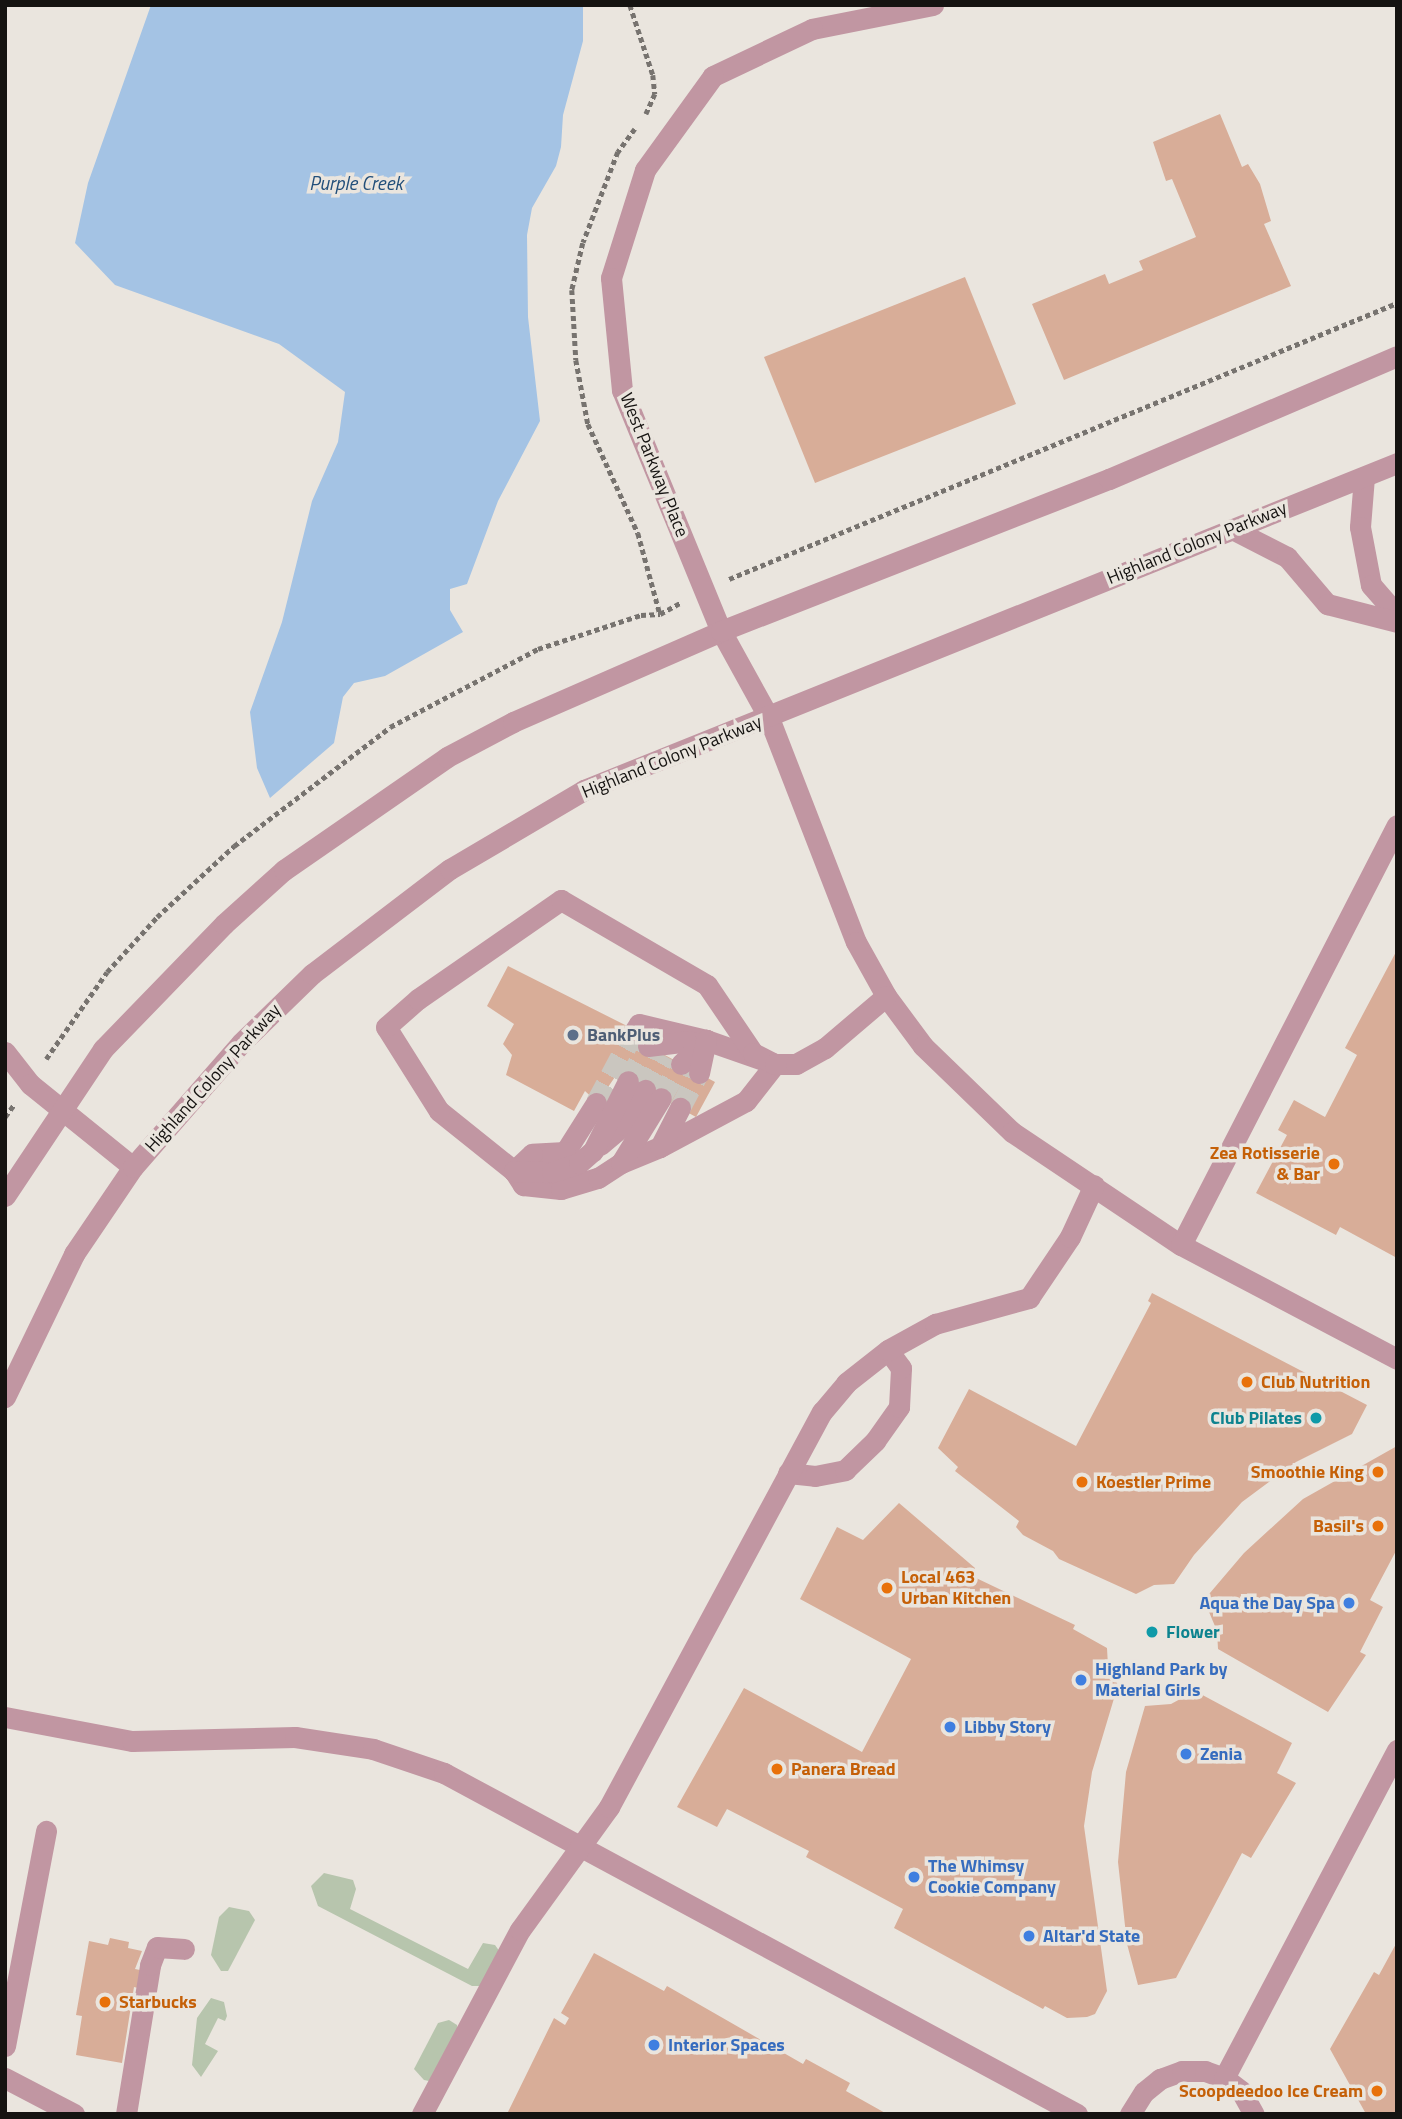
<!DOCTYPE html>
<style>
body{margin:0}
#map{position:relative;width:1402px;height:2119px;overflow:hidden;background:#eae5de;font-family:"Titillium Web",sans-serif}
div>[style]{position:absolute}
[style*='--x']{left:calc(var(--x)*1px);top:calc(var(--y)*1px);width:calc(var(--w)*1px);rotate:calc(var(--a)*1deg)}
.green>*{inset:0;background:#b7c5ad}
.water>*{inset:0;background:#a4c3e4}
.building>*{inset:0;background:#d8ad98}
.minor-tunnel>*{height:21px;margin-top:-10.5px;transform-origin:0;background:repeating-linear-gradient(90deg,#cac6bf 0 21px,transparent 0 31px)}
.path>*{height:4.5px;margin-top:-2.25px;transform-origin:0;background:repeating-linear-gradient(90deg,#77736f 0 5px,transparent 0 8.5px)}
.minor>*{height:21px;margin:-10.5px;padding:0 10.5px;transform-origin:10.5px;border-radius:10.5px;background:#c196a2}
.dots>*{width:19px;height:19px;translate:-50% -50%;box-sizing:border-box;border:4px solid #eae5de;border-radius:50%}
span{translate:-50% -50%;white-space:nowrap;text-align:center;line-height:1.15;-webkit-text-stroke:7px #eae5de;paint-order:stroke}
.street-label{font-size:18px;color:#151311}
.service-label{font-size:18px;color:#4e5e75;font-weight:700}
.left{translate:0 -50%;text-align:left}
.food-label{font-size:18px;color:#c56008;font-weight:700}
.right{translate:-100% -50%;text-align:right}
.culture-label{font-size:18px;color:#0d838f;font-weight:700}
.shop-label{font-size:18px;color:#366cbe;font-weight:700}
.water-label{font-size:19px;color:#224f7a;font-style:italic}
.frame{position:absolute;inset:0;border:7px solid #151311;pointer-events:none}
</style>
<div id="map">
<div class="green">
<i style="clip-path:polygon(324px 1873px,353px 1880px,356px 1889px,350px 1909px,468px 1969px,483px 1943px,495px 1945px,500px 1952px,482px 1986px,472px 1986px,318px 1906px,311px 1886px)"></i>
<i style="clip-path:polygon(229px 1907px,249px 1911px,255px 1920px,228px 1971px,221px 1971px,211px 1955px,219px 1917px)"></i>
<i style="clip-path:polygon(211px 1998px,224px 2002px,227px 2016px,225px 2021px,218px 2018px,205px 2044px,218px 2051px,201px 2077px,192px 2065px,197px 2018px)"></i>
<i style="clip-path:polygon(449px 2020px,457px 2025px,459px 2035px,429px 2081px,424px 2080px,414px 2069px,438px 2023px)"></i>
</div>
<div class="water">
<i style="clip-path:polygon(151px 5px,583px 5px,583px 41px,563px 115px,561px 147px,556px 166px,532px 208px,527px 235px,528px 317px,540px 421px,498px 501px,467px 584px,450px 589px,450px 610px,463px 632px,385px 676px,354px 683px,343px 697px,334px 743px,270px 798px,257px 768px,250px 712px,282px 622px,312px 501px,338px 442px,345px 392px,279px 344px,115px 285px,75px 243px,88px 183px)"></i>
</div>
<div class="building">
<i style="clip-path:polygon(1220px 114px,1242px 167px,1248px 164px,1260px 184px,1271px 221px,1264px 224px,1291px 286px,1064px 380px,1032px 304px,1105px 274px,1109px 284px,1143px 270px,1139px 261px,1196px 237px,1172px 179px,1166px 181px,1153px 142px)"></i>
<i style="clip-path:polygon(965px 277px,1016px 404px,815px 483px,764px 357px)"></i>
<i style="clip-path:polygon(1397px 950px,1397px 1258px,1340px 1227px,1336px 1235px,1256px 1193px,1287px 1135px,1278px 1130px,1294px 1100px,1325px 1117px,1357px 1055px,1345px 1048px)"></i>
<i style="clip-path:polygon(508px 966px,639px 1032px,635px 1039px,715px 1082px,696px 1117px,617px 1074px,604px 1093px,609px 1095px,602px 1107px,585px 1091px,574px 1111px,506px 1075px,512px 1055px,503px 1044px,514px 1024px,487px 1006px)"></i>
<i style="clip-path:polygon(1152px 1293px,1367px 1405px,1352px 1434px,1296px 1462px,1242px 1502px,1194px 1555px,1174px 1584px,1154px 1585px,1136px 1594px,1059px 1559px,1053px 1551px,1023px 1535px,1016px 1527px,1019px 1521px,955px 1471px,958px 1467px,938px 1448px,969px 1389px,1076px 1446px,1151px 1303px,1148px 1301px)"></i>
<i style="clip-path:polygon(1397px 1446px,1397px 1549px,1370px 1600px,1383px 1607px,1360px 1652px,1366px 1655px,1328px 1712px,1218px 1649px,1217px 1631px,1204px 1600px,1244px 1553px,1303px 1499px)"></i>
<i style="clip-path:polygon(899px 1503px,975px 1568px,974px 1577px,1075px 1625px,1073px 1629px,1107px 1648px,1108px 1666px,1118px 1685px,1092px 1772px,1084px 1826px,1107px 1991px,1095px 2014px,1087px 2017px,1067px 2018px,1045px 2006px,1043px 2009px,894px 1928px,903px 1909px,806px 1857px,809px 1851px,727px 1809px,717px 1827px,677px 1807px,744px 1688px,862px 1752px,911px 1659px,800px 1599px,837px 1527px,863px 1540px)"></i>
<i style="clip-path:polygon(1195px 1691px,1292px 1743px,1277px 1773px,1296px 1783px,1251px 1858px,1242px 1853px,1176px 1978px,1138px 1985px,1127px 1944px,1118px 1862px,1126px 1772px,1145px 1706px,1171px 1704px)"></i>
<i style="clip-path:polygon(110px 1938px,129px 1942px,128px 1948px,142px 1951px,135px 1969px,145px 1971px,142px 1989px,134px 1987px,122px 2063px,76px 2055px,82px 2016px,76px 2015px,89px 1941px,108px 1945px)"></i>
<i style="clip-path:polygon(1397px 1942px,1397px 2114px,1366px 2114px,1330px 2049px,1374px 1972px,1379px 1975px)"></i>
<i style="clip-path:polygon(594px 1953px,664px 1991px,667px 1986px,803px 2064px,806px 2059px,850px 2083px,846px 2091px,887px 2114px,507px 2114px,554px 2018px,565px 2025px,569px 2018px,561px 2013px)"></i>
</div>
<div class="minor-tunnel">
<i style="--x:628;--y:1081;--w:40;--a:-60.3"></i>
<i style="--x:645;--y:1090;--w:40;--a:-60.3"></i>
<i style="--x:661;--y:1098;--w:39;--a:-60"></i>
<i style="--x:596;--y:1103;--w:83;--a:-61.9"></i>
<i style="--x:680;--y:1108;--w:40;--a:-62"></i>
</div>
<div class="path">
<i style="--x:630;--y:5;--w:74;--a:71.8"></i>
<i style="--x:653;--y:75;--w:19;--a:84"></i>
<i style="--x:655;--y:94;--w:22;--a:114"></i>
<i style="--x:635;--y:129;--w:29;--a:126"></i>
<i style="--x:618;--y:152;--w:97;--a:111"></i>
<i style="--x:583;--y:243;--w:48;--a:103.2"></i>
<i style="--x:572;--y:290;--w:70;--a:86.7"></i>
<i style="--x:576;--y:360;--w:65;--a:79.4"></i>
<i style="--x:588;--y:424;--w:120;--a:65.4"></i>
<i style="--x:638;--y:533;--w:84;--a:74.8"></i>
<i style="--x:729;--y:579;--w:723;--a:-22.45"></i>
<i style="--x:46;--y:1059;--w:106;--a:-55"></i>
<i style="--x:107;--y:972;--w:74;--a:-47.7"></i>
<i style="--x:157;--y:917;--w:105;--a:-42.7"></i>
<i style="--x:234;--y:846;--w:196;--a:-37.3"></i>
<i style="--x:390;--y:727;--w:167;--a:-27.8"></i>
<i style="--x:538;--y:649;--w:108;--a:-18.3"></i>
<i style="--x:641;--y:615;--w:19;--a:-3"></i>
<i style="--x:660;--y:614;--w:23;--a:-29"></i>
<i style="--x:5;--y:1117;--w:14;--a:-54"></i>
</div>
<div class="minor">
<i style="--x:933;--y:5;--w:123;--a:168.8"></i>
<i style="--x:812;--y:29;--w:110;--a:154.6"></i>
<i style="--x:713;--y:76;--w:116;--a:125.9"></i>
<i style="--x:645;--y:170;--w:113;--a:107.5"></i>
<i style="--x:611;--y:278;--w:113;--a:84.4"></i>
<i style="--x:622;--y:390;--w:261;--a:67.7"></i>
<i style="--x:721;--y:631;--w:99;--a:61.1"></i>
<i style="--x:769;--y:718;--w:240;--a:68.8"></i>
<i style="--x:856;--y:942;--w:62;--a:60.9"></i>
<i style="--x:886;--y:996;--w:62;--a:53.5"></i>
<i style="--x:923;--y:1046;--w:124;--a:44"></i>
<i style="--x:1012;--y:1132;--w:203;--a:33.8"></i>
<i style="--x:1181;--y:1245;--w:244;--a:27.8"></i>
<i style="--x:1364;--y:477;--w:50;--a:94.6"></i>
<i style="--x:1360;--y:527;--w:59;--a:79.3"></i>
<i style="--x:1371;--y:585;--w:40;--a:49"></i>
<i style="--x:1232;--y:529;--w:62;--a:27"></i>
<i style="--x:1287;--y:557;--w:62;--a:49.6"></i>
<i style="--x:1327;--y:604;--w:72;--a:14.4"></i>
<i style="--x:635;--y:1030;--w:7;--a:-56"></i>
<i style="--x:639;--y:1024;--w:69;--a:13.4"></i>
<i style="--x:706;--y:1040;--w:73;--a:19.2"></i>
<i style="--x:775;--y:1064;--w:47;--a:128.1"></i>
<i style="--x:746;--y:1101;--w:98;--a:151.9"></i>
<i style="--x:648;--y:1046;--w:42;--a:-6.8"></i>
<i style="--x:5;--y:1052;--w:41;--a:52"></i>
<i style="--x:30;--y:1084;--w:132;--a:38.9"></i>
<i style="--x:681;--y:1064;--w:35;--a:-44"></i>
<i style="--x:699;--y:1073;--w:34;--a:-78"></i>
<i style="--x:596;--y:1103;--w:58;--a:122.3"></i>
<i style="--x:565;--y:1152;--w:33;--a:177"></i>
<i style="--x:532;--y:1154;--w:25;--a:137"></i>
<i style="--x:514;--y:1171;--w:96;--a:-141.3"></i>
<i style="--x:439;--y:1111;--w:99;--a:-122.2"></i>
<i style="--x:386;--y:1027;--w:43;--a:-41.2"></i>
<i style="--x:418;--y:999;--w:174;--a:-34.7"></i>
<i style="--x:561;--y:900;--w:169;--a:30.2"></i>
<i style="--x:707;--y:985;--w:82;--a:55.9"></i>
<i style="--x:753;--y:1053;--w:25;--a:27"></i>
<i style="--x:775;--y:1064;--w:21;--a:0"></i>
<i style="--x:796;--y:1064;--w:33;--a:-29"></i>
<i style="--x:825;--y:1048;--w:80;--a:-40.4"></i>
<i style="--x:600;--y:1145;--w:31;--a:-40"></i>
<i style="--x:624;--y:1125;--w:41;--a:-59"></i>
<i style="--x:621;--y:1163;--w:42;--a:-22.3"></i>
<i style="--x:660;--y:1147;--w:44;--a:-62.9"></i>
<i style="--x:514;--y:1171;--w:17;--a:57"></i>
<i style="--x:523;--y:1185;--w:38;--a:6"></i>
<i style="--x:561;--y:1189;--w:39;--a:-17"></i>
<i style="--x:598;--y:1178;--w:27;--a:-33"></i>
<i style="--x:621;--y:1163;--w:76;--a:-58.4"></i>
<i style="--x:514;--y:1171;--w:38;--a:2"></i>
<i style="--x:552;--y:1172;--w:28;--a:-18"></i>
<i style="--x:579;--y:1163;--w:18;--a:-41"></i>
<i style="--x:593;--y:1151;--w:78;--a:-63.4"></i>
<i style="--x:5;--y:1196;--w:177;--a:-56.3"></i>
<i style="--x:103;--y:1049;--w:174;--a:-45.9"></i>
<i style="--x:224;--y:924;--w:81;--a:-42"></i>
<i style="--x:284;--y:870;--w:198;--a:-34.7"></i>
<i style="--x:447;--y:757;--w:75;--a:-27.9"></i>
<i style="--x:513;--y:722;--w:227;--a:-23.6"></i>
<i style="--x:721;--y:631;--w:417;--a:-21.4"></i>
<i style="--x:1109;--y:479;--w:313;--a:-23.1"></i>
<i style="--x:1181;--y:1245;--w:472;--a:-62.8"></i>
<i style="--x:5;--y:1397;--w:159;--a:-64.2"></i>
<i style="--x:74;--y:1254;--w:105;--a:-55.9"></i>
<i style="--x:133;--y:1167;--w:164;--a:-48.9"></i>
<i style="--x:241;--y:1043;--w:99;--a:-44.2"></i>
<i style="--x:312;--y:974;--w:173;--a:-37.3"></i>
<i style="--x:450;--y:869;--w:156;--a:-30.5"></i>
<i style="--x:584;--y:790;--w:876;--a:-21.91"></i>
<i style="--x:788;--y:1473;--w:27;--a:6"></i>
<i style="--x:815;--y:1476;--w:31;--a:-11"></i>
<i style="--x:845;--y:1470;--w:42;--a:-44"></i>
<i style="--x:875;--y:1441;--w:42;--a:-54.8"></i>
<i style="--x:899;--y:1407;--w:39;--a:-87"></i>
<i style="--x:901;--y:1368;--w:22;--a:-126"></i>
<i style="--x:5;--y:1717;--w:129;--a:10.7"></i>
<i style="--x:132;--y:1741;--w:163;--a:-1.4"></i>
<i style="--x:295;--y:1737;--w:79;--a:8.7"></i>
<i style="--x:373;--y:1749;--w:75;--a:18.7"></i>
<i style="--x:444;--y:1773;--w:719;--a:28.31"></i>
<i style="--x:5;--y:2046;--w:219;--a:-79.2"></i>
<i style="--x:5;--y:2078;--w:78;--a:27.6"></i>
<i style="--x:1224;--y:2078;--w:371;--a:-62.2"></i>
<i style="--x:126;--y:2114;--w:151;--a:-80.8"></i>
<i style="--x:150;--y:1965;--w:19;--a:-69"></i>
<i style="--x:157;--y:1947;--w:27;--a:4"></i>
<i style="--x:422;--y:2114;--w:208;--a:-62"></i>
<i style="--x:520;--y:1930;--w:152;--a:-54.1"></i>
<i style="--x:609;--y:1807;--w:449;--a:-61.7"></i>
<i style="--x:822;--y:1412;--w:38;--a:-50"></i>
<i style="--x:846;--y:1383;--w:53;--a:-38.2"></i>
<i style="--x:888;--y:1350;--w:54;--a:-29"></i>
<i style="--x:935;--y:1324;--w:98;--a:-15.5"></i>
<i style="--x:1029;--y:1298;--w:73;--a:-56.1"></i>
<i style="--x:1070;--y:1237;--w:57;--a:-65.2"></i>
<i style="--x:1130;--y:2114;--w:26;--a:-58"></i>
<i style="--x:1144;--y:2092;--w:21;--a:-39"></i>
<i style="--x:1160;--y:2079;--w:23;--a:-20"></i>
<i style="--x:1182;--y:2071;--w:23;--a:0"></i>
<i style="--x:1205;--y:2071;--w:20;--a:20"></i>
<i style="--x:1224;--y:2078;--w:21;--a:37"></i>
<i style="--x:1241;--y:2091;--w:26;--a:61"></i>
</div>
<div class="dots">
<i style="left:573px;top:1035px;background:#5c6f8a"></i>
<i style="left:1334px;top:1164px;background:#e8710a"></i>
<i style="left:1247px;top:1382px;background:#e8710a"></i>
<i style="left:1316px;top:1418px;background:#0f9aa8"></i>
<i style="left:1378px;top:1472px;background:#e8710a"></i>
<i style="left:1082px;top:1482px;background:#e8710a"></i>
<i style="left:1378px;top:1526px;background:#e8710a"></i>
<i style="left:887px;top:1588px;background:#e8710a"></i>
<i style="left:1349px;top:1603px;background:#3f7fe0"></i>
<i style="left:1152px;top:1632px;background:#0f9aa8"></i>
<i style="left:1081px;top:1680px;background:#3f7fe0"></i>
<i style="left:950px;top:1727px;background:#3f7fe0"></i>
<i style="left:1186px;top:1754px;background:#3f7fe0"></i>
<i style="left:777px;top:1769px;background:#e8710a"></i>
<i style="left:914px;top:1877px;background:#3f7fe0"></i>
<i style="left:1029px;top:1936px;background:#3f7fe0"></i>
<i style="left:105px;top:2002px;background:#e8710a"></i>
<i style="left:654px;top:2045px;background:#3f7fe0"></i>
<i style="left:1377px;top:2091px;background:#e8710a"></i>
</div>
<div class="street-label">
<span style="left:654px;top:465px;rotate:68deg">West Parkway Place</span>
<span style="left:1197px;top:543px;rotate:-22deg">Highland Colony Parkway</span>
<span style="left:672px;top:757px;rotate:-22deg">Highland Colony Parkway</span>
<span style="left:213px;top:1078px;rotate:-48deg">Highland Colony Parkway</span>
</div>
<div class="service-label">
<span class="left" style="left:587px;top:1035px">BankPlus</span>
</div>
<div class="food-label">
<span class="right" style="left:1320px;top:1164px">Zea Rotisserie<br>&amp; Bar</span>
<span class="left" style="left:1261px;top:1382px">Club Nutrition</span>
<span class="right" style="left:1364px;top:1472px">Smoothie King</span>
<span class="left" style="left:1096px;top:1482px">Koestler Prime</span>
<span class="right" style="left:1364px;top:1526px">Basil's</span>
<span class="left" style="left:901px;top:1588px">Local 463<br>Urban Kitchen</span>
<span class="left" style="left:791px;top:1769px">Panera Bread</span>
<span class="left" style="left:119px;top:2002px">Starbucks</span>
<span class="right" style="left:1363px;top:2091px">Scoopdeedoo Ice Cream</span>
</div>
<div class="culture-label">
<span class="right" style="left:1302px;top:1418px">Club Pilates</span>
<span class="left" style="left:1166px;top:1632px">Flower</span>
</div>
<div class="shop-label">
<span class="right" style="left:1335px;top:1603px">Aqua the Day Spa</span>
<span class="left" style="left:1095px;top:1680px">Highland Park by<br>Material Girls</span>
<span class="left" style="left:964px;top:1727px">Libby Story</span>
<span class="left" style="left:1200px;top:1754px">Zenia</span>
<span class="left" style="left:928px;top:1877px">The Whimsy<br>Cookie Company</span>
<span class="left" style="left:1043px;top:1936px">Altar'd State</span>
<span class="left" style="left:668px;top:2045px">Interior Spaces</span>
</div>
<div class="water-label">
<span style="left:356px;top:183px">Purple Creek</span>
</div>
<div class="frame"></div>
</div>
